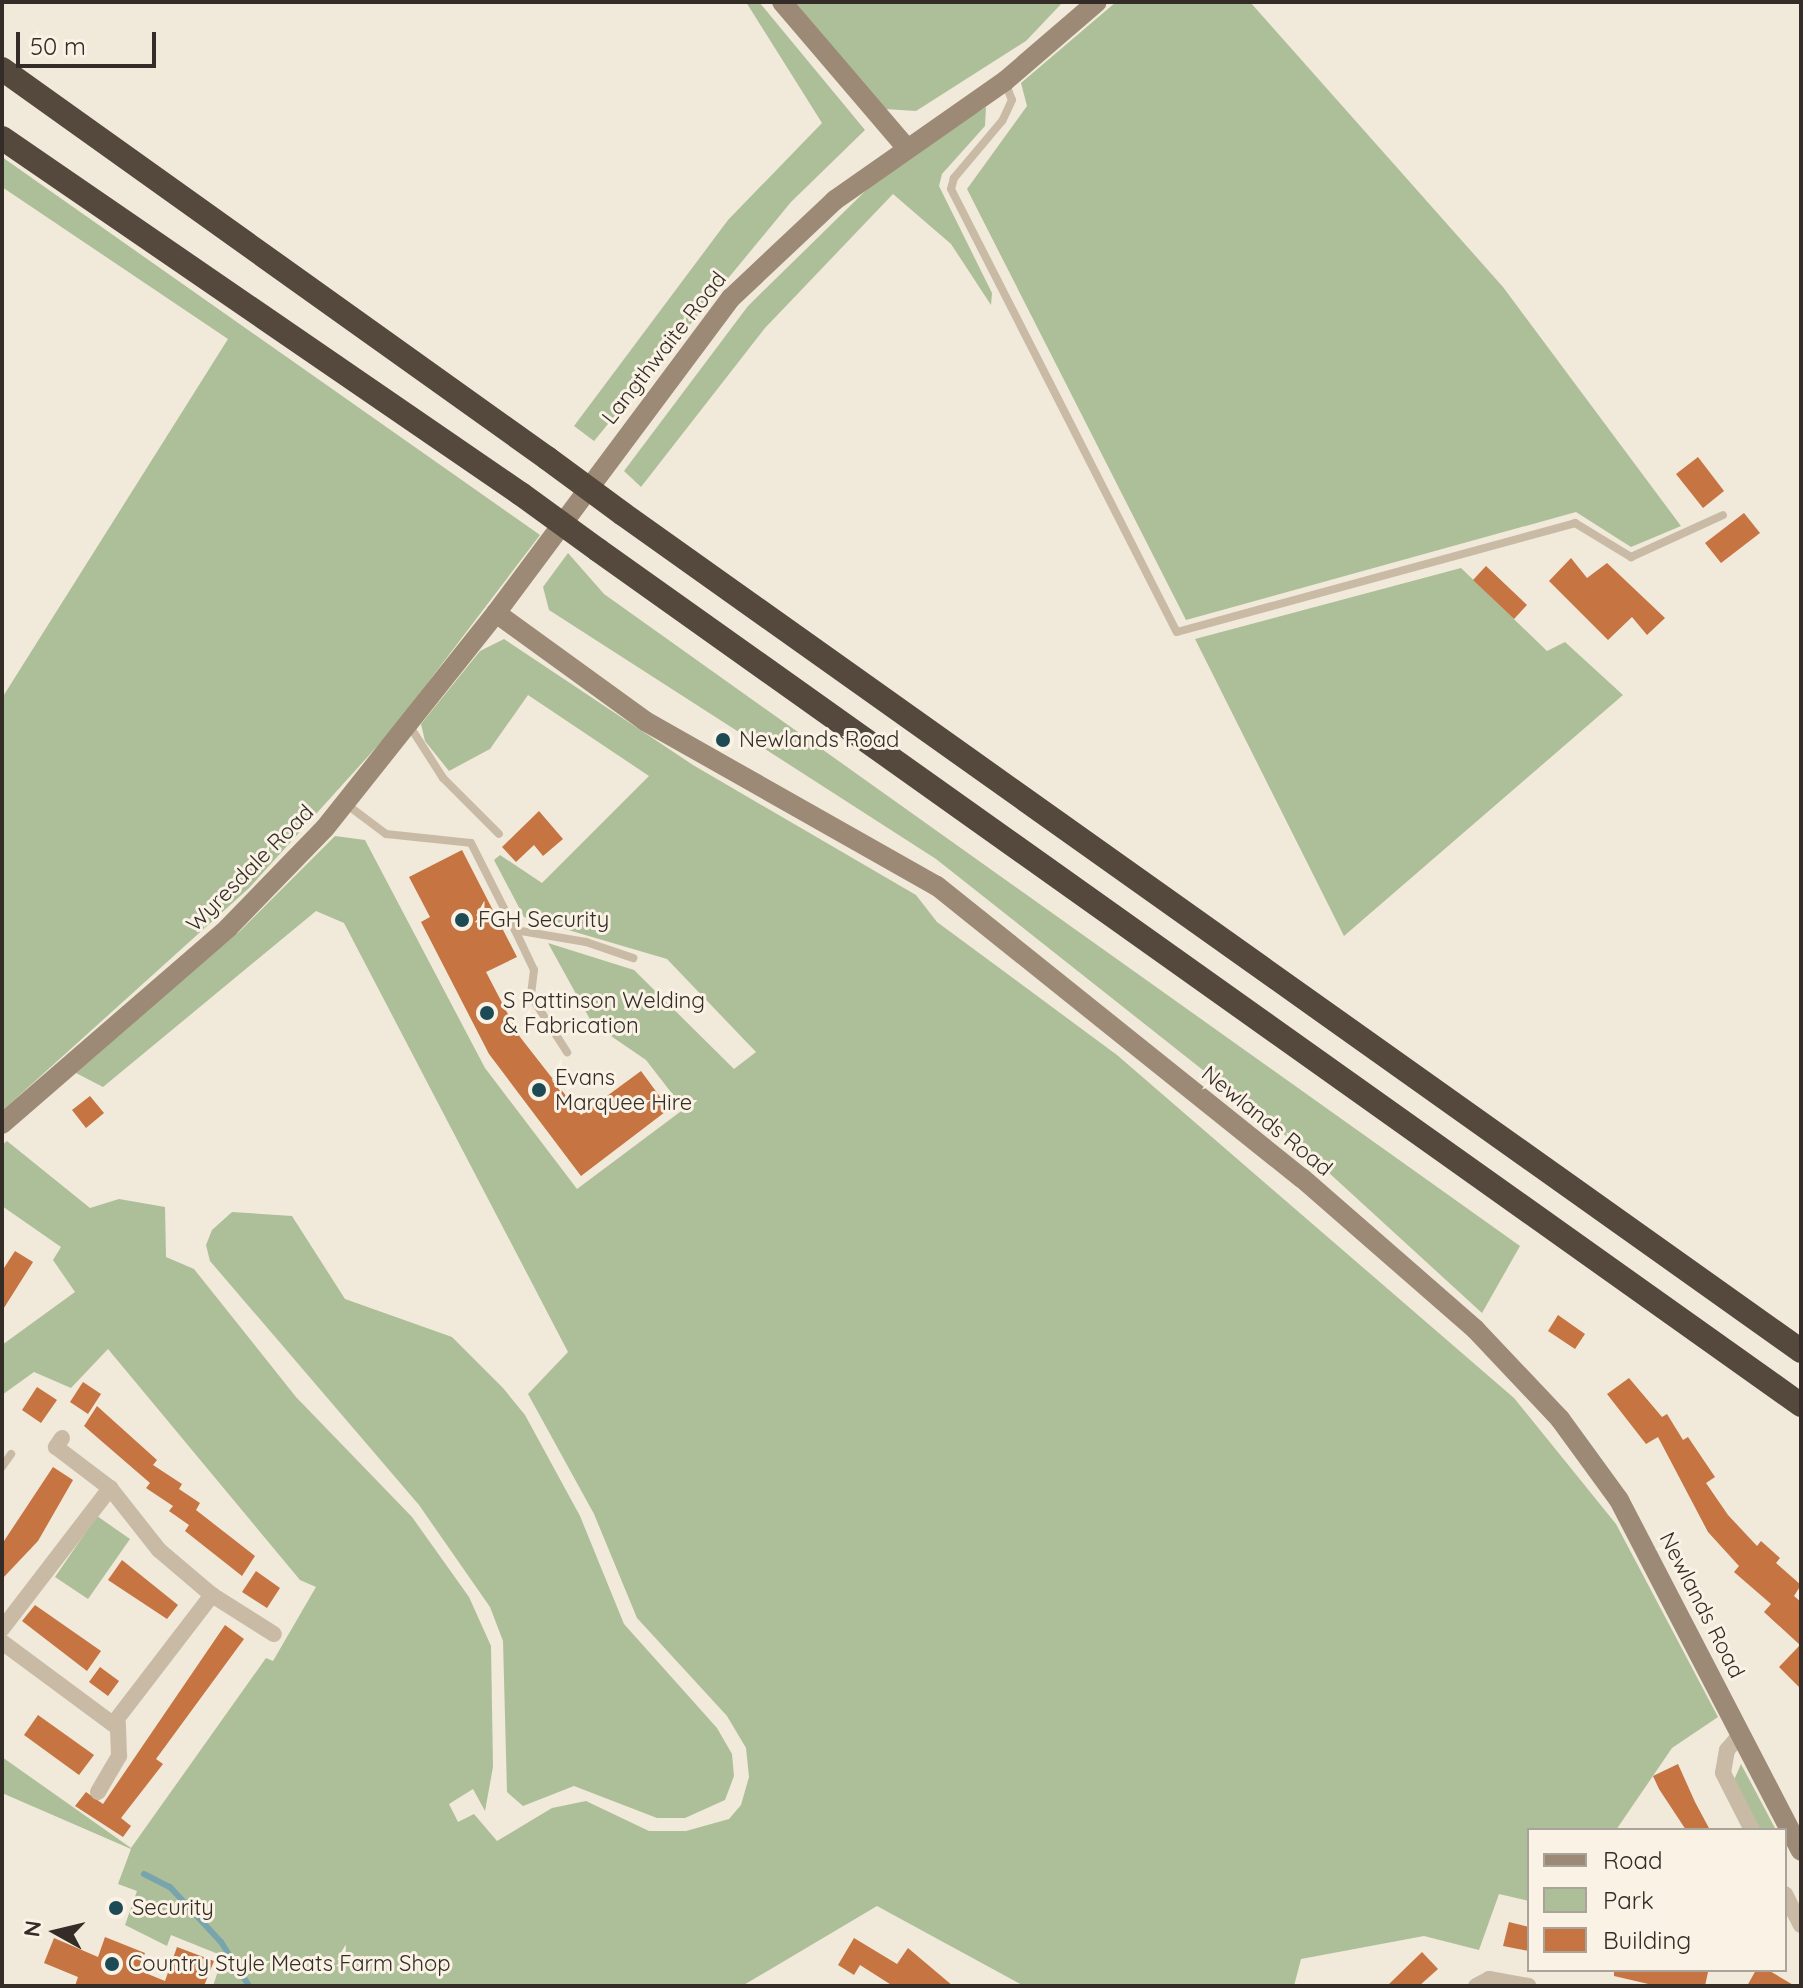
<!DOCTYPE html>
<style>
body{margin:0}
#map{position:relative;width:1803px;height:1988px;overflow:hidden;background:#f1e9d9;font-family:Quicksand,sans-serif}
div>[style]{position:absolute}
[style*='--x']{left:calc(var(--x)*1px);top:calc(var(--y)*1px);width:calc(var(--w)*1px);rotate:calc(var(--a)*1deg)}
.green>*{inset:0;background:#adbf99}
.stream>*{height:6px;margin:-3px;padding:0 3px;transform-origin:3px;border-radius:3px;background:#78a4ad}
.building>*{inset:0;background:#c57442}
.lane>*{height:8px;margin:-4px;padding:0 4px;transform-origin:4px;border-radius:4px;background:#c9baa5}
.street>*{height:16px;margin:-8px;padding:0 8px;transform-origin:8px;border-radius:8px;background:#c9baa5}
.secondary>*{height:20px;margin:-10px;padding:0 10px;transform-origin:10px;border-radius:10px;background:#9c8976}
.highway>*{height:24px;margin:-12px;padding:0 12px;transform-origin:12px;border-radius:12px;background:#55483d}
.highway-bridge>*{height:24px;margin:-12px;padding:0 12px;transform-origin:12px;border-radius:12px;background:#55483d}
.dots>*{width:22px;height:22px;translate:-50% -50%;box-sizing:border-box;border:4px solid #f9f2e5;border-radius:50%}
span{translate:-50% -50%;white-space:nowrap;text-align:center;line-height:1.15;-webkit-text-stroke:6px #f9f2e5;paint-order:stroke}
.street-label{font-size:22px;color:#342c26}
.poi-label{font-size:22px;color:#342c26}
.left{translate:0 -50%;text-align:left}
.frame{position:absolute;inset:0;border:4px solid #342c26;pointer-events:none}
.legend{position:absolute;left:1527px;top:1828px;width:260px;height:144px;box-sizing:border-box;background:#f9f2e5;border:2px solid #aaa399;margin:0;padding:10px 14px;list-style:none;font-size:24px;color:#342c26}
.legend li{display:flex;align-items:center;gap:16px;height:40px}
.legend b{width:40px;border:2px solid #aaa399}
.north{position:absolute;left:16px;top:1892px;width:80px;height:80px;-webkit-text-stroke:6px #f9f2e5;paint-order:stroke;rotate:278deg;font-size:22px;font-weight:700;line-height:32px;text-align:center;color:#342c26}
.north::after{content:'';display:block;margin:auto;width:28px;height:36px;background:#342c26;clip-path:polygon(50% 0,100% 100%,50% 72%,0 100%)}
.scale{position:absolute;left:16px;top:32px;width:140px;height:36px;box-sizing:border-box;border:4px solid #342c26;border-top:0;padding-left:10px;font-size:24px;line-height:28px;white-space:nowrap;color:#342c26;-webkit-text-stroke:6px #f9f2e5;paint-order:stroke}
</style>
<div id="map">
<div class="green">
<i style="clip-path:polygon(746px 2px,759px 2px,865px 130px,791px 202px,594px 441px,574px 426px,728px 220px,822px 123px)"></i>
<i style="clip-path:polygon(795px 2px,1063px 2px,1026px 41px,916px 111px,885px 109px)"></i>
<i style="clip-path:polygon(1116px 2px,1250px 2px,1503px 287px,1681px 526px,1631px 547px,1576px 512px,1186px 620px,967px 189px,1027px 106px,1021px 83px)"></i>
<i style="clip-path:polygon(986px 107px,985px 126px,942px 174px,939px 186px,992px 293px,991px 305px,951px 244px,893px 194px,765px 328px,641px 487px,624px 471px,748px 306px,899px 158px)"></i>
<i style="clip-path:polygon(2px 157px,540px 535px,391px 731px,249px 888px,2px 1111px,2px 698px,228px 339px,2px 187px)"></i>
<i style="clip-path:polygon(568px 553px,604px 594px,1520px 1246px,1482px 1313px,1304px 1150px,936px 859px,549px 610px,543px 587px)"></i>
<i style="clip-path:polygon(1461px 568px,1547px 651px,1565px 642px,1623px 695px,1344px 936px,1195px 639px)"></i>
<i style="clip-path:polygon(504px 639px,693px 765px,916px 895px,937px 922px,1117px 1055px,1514px 1398px,1616px 1524px,1718px 1717px,1672px 1748px,1616px 1830px,1529px 1830px,1529px 1901px,1499px 1894px,1479px 1950px,1424px 1936px,1301px 1959px,1294px 1986px,1024px 1986px,877px 1906px,742px 1986px,213px 1986px,223px 1956px,171px 1935px,167px 1946px,125px 1925px,137px 1891px,118px 1884px,131px 1849px,2px 1793px,2px 1757px,131px 1848px,266px 1658px,273px 1661px,316px 1587px,300px 1580px,108px 1349px,71px 1388px,34px 1372px,2px 1395px,2px 1345px,75px 1292px,53px 1260px,61px 1247px,2px 1206px,2px 1145px,7px 1141px,90px 1208px,119px 1199px,165px 1207px,166px 1257px,194px 1269px,296px 1397px,412px 1517px,469px 1597px,491px 1646px,493px 1767px,485px 1811px,473px 1789px,449px 1804px,458px 1822px,474px 1814px,497px 1841px,552px 1808px,586px 1801px,649px 1831px,686px 1831px,729px 1819px,741px 1805px,749px 1777px,746px 1748px,727px 1716px,637px 1618px,594px 1514px,528px 1394px,568px 1352px,344px 923px,316px 911px,103px 1087px,74px 1072px,240px 931px,335px 836px,365px 840px,485px 1068px,577px 1189px,684px 1109px,646px 1060px,592px 1023px,548px 943px,634px 970px,734px 1069px,756px 1052px,667px 959px,524px 917px,494px 860px,500px 855px,542px 883px,649px 776px,528px 695px,490px 749px,449px 771px,425px 741px,421px 724px,480px 651px)"></i>
<i style="clip-path:polygon(232px 1212px,292px 1216px,345px 1299px,452px 1337px,503px 1388px,525px 1415px,580px 1516px,624px 1624px,717px 1728px,732px 1754px,734px 1776px,725px 1800px,685px 1818px,657px 1818px,574px 1786px,523px 1806px,507px 1792px,503px 1641px,490px 1607px,419px 1505px,210px 1261px,206px 1245px,212px 1230px)"></i>
<i style="clip-path:polygon(97px 1516px,130px 1539px,88px 1599px,55px 1577px)"></i>
<i style="clip-path:polygon(1741px 1764px,1776px 1830px,1760px 1830px,1734px 1780px)"></i>
</div>
<div class="stream">
<i style="--x:144;--y:1874;--w:29;--a:27"></i>
<i style="--x:170;--y:1887;--w:75;--a:47.2"></i>
<i style="--x:221;--y:1942;--w:52;--a:57.5"></i>
</div>
<div class="building">
<i style="clip-path:polygon(1698px 457px,1724px 491px,1703px 508px,1676px 474px)"></i>
<i style="clip-path:polygon(1744px 513px,1760px 533px,1721px 563px,1705px 543px)"></i>
<i style="clip-path:polygon(1571px 558px,1587px 578px,1607px 563px,1665px 618px,1647px 635px,1632px 617px,1608px 640px,1549px 581px)"></i>
<i style="clip-path:polygon(1486px 566px,1527px 605px,1514px 619px,1473px 580px)"></i>
<i style="clip-path:polygon(539px 811px,563px 839px,543px 856px,534px 845px,516px 862px,502px 847px)"></i>
<i style="clip-path:polygon(462px 850px,517px 957px,486px 972px,520px 1037px,581px 1115px,641px 1071px,669px 1109px,581px 1176px,489px 1054px,421px 922px,430px 917px,409px 877px)"></i>
<i style="clip-path:polygon(90px 1096px,104px 1113px,86px 1128px,72px 1110px)"></i>
<i style="clip-path:polygon(15px 1251px,33px 1262px,2px 1311px,2px 1271px)"></i>
<i style="clip-path:polygon(1558px 1315px,1585px 1334px,1575px 1349px,1548px 1331px)"></i>
<i style="clip-path:polygon(1629px 1378px,1662px 1417px,1667px 1414px,1683px 1440px,1688px 1437px,1715px 1477px,1706px 1483px,1728px 1515px,1757px 1546px,1761px 1541px,1780px 1558px,1776px 1563px,1801px 1585px,1794px 1596px,1801px 1602px,1801px 1689px,1779px 1667px,1800px 1645px,1764px 1612px,1771px 1604px,1734px 1572px,1739px 1566px,1708px 1532px,1658px 1437px,1646px 1444px,1607px 1394px)"></i>
<i style="clip-path:polygon(83px 1382px,101px 1394px,88px 1414px,70px 1402px)"></i>
<i style="clip-path:polygon(37px 1387px,57px 1400px,41px 1423px,22px 1410px)"></i>
<i style="clip-path:polygon(97px 1406px,157px 1460px,153px 1465px,182px 1484px,179px 1489px,200px 1503px,196px 1510px,255px 1556px,242px 1576px,185px 1531px,189px 1525px,169px 1511px,173px 1506px,146px 1488px,150px 1483px,84px 1426px)"></i>
<i style="clip-path:polygon(53px 1467px,73px 1480px,38px 1541px,2px 1579px,2px 1544px)"></i>
<i style="clip-path:polygon(122px 1560px,178px 1605px,167px 1619px,108px 1580px)"></i>
<i style="clip-path:polygon(256px 1571px,280px 1588px,267px 1608px,242px 1592px)"></i>
<i style="clip-path:polygon(35px 1605px,101px 1651px,87px 1671px,22px 1621px)"></i>
<i style="clip-path:polygon(225px 1625px,244px 1639px,156px 1759px,163px 1764px,121px 1818px,131px 1826px,123px 1837px,75px 1806px,86px 1792px,103px 1804px)"></i>
<i style="clip-path:polygon(100px 1667px,119px 1681px,108px 1696px,89px 1682px)"></i>
<i style="clip-path:polygon(38px 1715px,94px 1755px,79px 1775px,24px 1735px)"></i>
<i style="clip-path:polygon(1678px 1764px,1695px 1802px,1710px 1830px,1686px 1830px,1659px 1789px,1653px 1776px)"></i>
<i style="clip-path:polygon(1509px 1922px,1529px 1927px,1529px 1951px,1503px 1946px)"></i>
<i style="clip-path:polygon(105px 1937px,145px 1953px,138px 1970px,165px 1981px,177px 1947px,214px 1961px,204px 1986px,75px 1986px,78px 1977px,44px 1963px,54px 1938px,98px 1957px)"></i>
<i style="clip-path:polygon(854px 1938px,897px 1964px,908px 1948px,953px 1986px,893px 1986px,860px 1965px,854px 1975px,838px 1965px)"></i>
<i style="clip-path:polygon(1422px 1952px,1438px 1969px,1419px 1986px,1387px 1986px)"></i>
<i style="clip-path:polygon(1614px 1970px,1699px 1970px,1708px 1972px,1705px 1986px,1657px 1986px,1614px 1976px)"></i>
<i style="clip-path:polygon(1756px 1970px,1768px 1970px,1795px 1986px,1747px 1986px)"></i>
</div>
<div class="lane">
<i style="--x:1005;--y:82;--w:19;--a:69"></i>
<i style="--x:1012;--y:100;--w:23;--a:115"></i>
<i style="--x:1002;--y:121;--w:75;--a:130.1"></i>
<i style="--x:954;--y:178;--w:11;--a:105"></i>
<i style="--x:951;--y:189;--w:497;--a:63"></i>
<i style="--x:1177;--y:632;--w:413;--a:-15.3"></i>
<i style="--x:1575;--y:523;--w:66;--a:31.3"></i>
<i style="--x:1631;--y:557;--w:101;--a:-24.5"></i>
<i style="--x:409;--y:725;--w:63;--a:57.3"></i>
<i style="--x:443;--y:778;--w:79;--a:45"></i>
<i style="--x:346;--y:804;--w:50;--a:36.9"></i>
<i style="--x:386;--y:834;--w:85;--a:6"></i>
<i style="--x:471;--y:843;--w:97;--a:63.2"></i>
<i style="--x:515;--y:930;--w:72;--a:9.6"></i>
<i style="--x:586;--y:942;--w:50;--a:18.8"></i>
<i style="--x:515;--y:930;--w:44;--a:64.6"></i>
<i style="--x:534;--y:970;--w:26;--a:97"></i>
<i style="--x:531;--y:996;--w:67;--a:57.3"></i>
<i style="--x:2;--y:1467;--w:16;--a:-55"></i>
</div>
<div class="street">
<i style="--x:62;--y:1438;--w:11;--a:124"></i>
<i style="--x:56;--y:1447;--w:68;--a:37.2"></i>
<i style="--x:110;--y:1488;--w:79;--a:51.7"></i>
<i style="--x:159;--y:1550;--w:70;--a:40.3"></i>
<i style="--x:212;--y:1595;--w:73;--a:32.2"></i>
<i style="--x:2;--y:1629;--w:178;--a:-52.5"></i>
<i style="--x:2;--y:1642;--w:138;--a:36.5"></i>
<i style="--x:113;--y:1724;--w:163;--a:-52.5"></i>
<i style="--x:1741;--y:1734;--w:21;--a:131"></i>
<i style="--x:1727;--y:1750;--w:23;--a:100"></i>
<i style="--x:1723;--y:1773;--w:64;--a:63"></i>
<i style="--x:98;--y:1792;--w:42;--a:-59.7"></i>
<i style="--x:119;--y:1756;--w:33;--a:-92"></i>
<i style="--x:1785;--y:1894;--w:35;--a:63"></i>
<i style="--x:1476;--y:1986;--w:15;--a:-28"></i>
<i style="--x:1489;--y:1979;--w:40;--a:10"></i>
</div>
<div class="secondary">
<i style="--x:782;--y:2;--w:191;--a:49.5"></i>
<i style="--x:496;--y:613;--w:184;--a:35.9"></i>
<i style="--x:645;--y:721;--w:335;--a:29.5"></i>
<i style="--x:937;--y:886;--w:467;--a:38.7"></i>
<i style="--x:1302;--y:1178;--w:230;--a:41.1"></i>
<i style="--x:1475;--y:1329;--w:124;--a:46.6"></i>
<i style="--x:1560;--y:1419;--w:100;--a:53.9"></i>
<i style="--x:1619;--y:1500;--w:395;--a:62.6"></i>
<i style="--x:2;--y:1124;--w:299;--a:-40.9"></i>
<i style="--x:228;--y:928;--w:139;--a:-45.9"></i>
<i style="--x:325;--y:828;--w:275;--a:-51.5"></i>
<i style="--x:496;--y:613;--w:393;--a:-53.3"></i>
<i style="--x:731;--y:298;--w:143;--a:-43.3"></i>
<i style="--x:835;--y:200;--w:208;--a:-35"></i>
<i style="--x:1005;--y:81;--w:121;--a:-40.7"></i>
</div>
<div class="highway">
<i style="--x:2;--y:69;--w:670;--a:35.52"></i>
<i style="--x:2;--y:138;--w:629;--a:34.45"></i>
<i style="--x:623;--y:514;--w:1445;--a:35.39"></i>
<i style="--x:598;--y:550;--w:1476;--a:35.4"></i>
</div>
<div class="highway-bridge">
<i style="--x:547;--y:458;--w:94;--a:36.4"></i>
<i style="--x:521;--y:494;--w:95;--a:36"></i>
</div>
<div class="dots">
<i style="left:723px;top:740px;background:#1c4a55"></i>
<i style="left:462px;top:920px;background:#1c4a55"></i>
<i style="left:487px;top:1013px;background:#1c4a55"></i>
<i style="left:539px;top:1090px;background:#1c4a55"></i>
<i style="left:116px;top:1908px;background:#1c4a55"></i>
<i style="left:112px;top:1964px;background:#1c4a55"></i>
</div>
<div class="street-label">
<span style="left:664px;top:348px;rotate:-52deg">Langthwaite Road</span>
<span style="left:250px;top:868px;rotate:-45deg">Wyresdale Road</span>
<span style="left:1267px;top:1121px;rotate:39deg">Newlands Road</span>
<span style="left:1702px;top:1605px;rotate:63deg">Newlands Road</span>
</div>
<div class="poi-label">
<span class="left" style="left:739px;top:740px">Newlands Road</span>
<span class="left" style="left:478px;top:920px">FGH Security</span>
<span class="left" style="left:503px;top:1013px">S Pattinson Welding<br>&amp; Fabrication</span>
<span class="left" style="left:555px;top:1090px">Evans<br>Marquee Hire</span>
<span class="left" style="left:132px;top:1908px">Security</span>
<span class="left" style="left:128px;top:1964px">Country Style Meats Farm Shop</span>
</div>
<div class="frame"></div>
<ul class="legend">
<li><b style="height:10px;background:#9c8976"></b>Road</li>
<li><b style="height:22px;background:#adbf99"></b>Park</li>
<li><b style="height:22px;background:#c57442"></b>Building</li>
</ul>
<div class="north">N</div>
<div class="scale">50 m</div>
</div>
